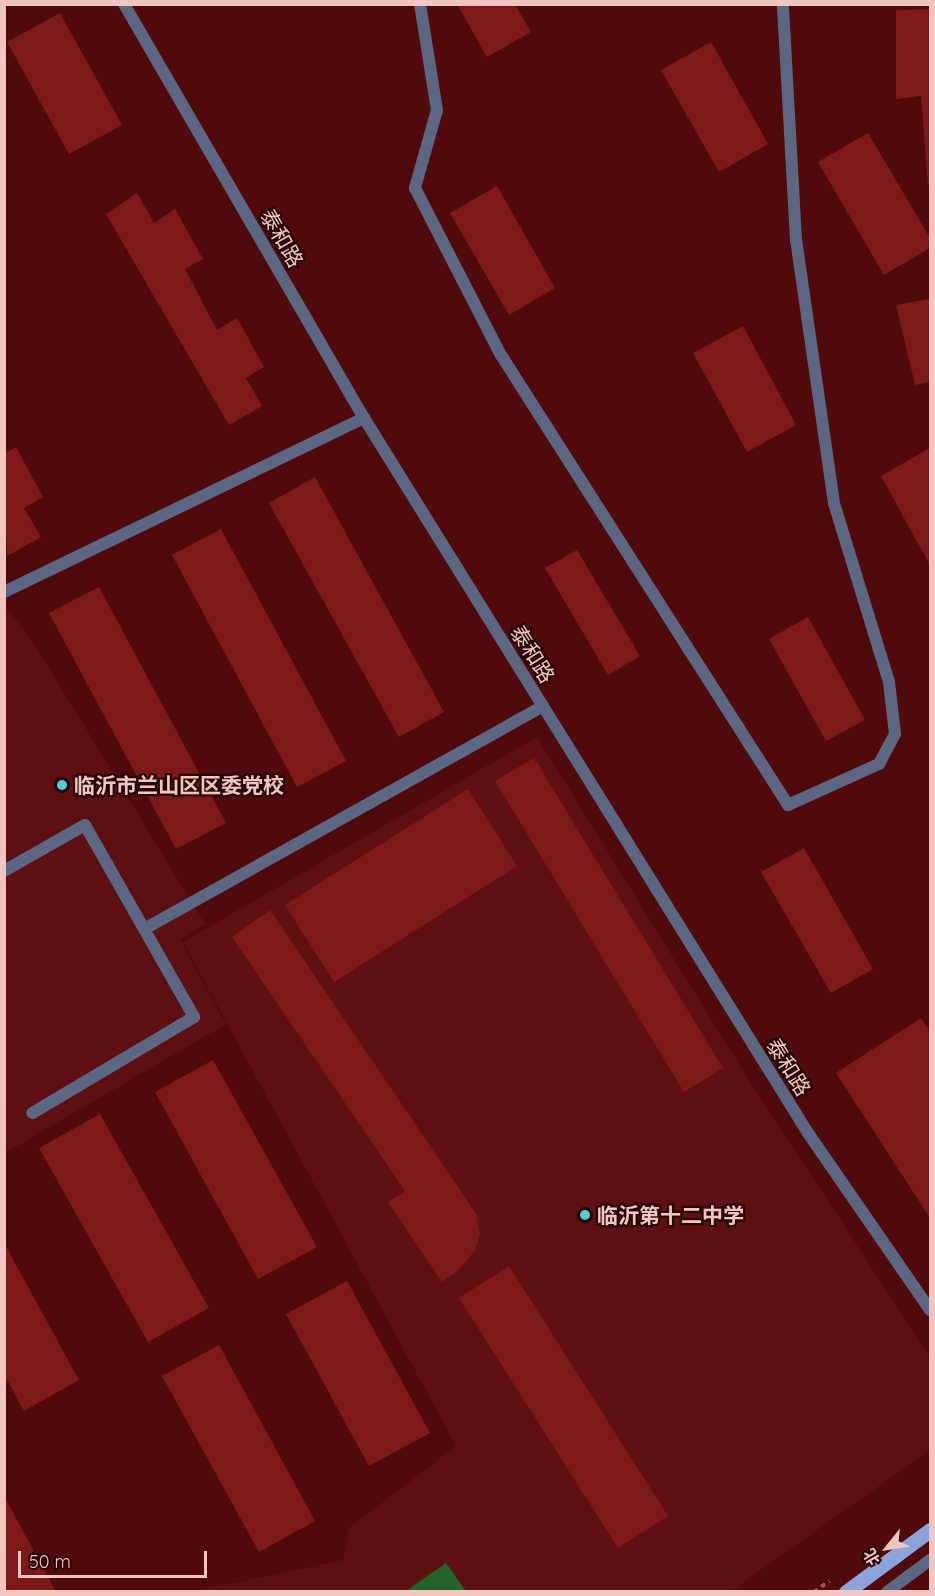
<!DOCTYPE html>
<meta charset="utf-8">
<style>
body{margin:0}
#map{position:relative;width:935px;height:1596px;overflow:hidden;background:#510a0b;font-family:Quicksand,"Noto Sans SC",sans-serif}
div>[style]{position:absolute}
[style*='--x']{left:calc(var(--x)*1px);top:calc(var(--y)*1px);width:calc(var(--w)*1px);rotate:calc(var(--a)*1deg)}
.built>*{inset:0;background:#5e0f11}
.green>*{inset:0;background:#24622c}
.building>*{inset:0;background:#7e1919}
.path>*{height:4px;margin-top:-2px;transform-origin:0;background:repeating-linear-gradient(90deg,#945856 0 4.5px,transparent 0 9px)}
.lane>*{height:12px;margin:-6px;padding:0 6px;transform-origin:6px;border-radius:6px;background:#5b6782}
.street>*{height:12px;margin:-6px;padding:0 6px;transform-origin:6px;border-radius:6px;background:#5b6782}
.primary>*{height:15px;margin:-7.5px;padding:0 7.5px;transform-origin:7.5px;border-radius:7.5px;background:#8ba3db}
.dots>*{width:16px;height:16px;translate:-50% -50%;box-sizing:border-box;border:3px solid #250706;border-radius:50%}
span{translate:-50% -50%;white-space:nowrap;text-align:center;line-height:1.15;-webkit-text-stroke:4.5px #250706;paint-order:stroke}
.street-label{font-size:21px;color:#f1c5c0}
.poi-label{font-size:21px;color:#f1c5c0;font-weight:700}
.left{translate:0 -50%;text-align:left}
.frame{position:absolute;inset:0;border:6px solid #f1c5c0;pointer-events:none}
.north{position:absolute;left:857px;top:1518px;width:60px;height:60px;-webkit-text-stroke:4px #250706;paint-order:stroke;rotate:240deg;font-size:16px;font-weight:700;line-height:24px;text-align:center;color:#f1c5c0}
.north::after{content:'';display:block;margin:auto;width:21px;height:27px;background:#f1c5c0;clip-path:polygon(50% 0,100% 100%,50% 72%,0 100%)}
.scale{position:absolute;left:18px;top:1551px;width:189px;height:27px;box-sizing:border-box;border:3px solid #f1c5c0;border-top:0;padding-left:8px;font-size:18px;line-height:21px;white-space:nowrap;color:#f1c5c0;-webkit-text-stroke:4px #250706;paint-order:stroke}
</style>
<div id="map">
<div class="built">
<i style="clip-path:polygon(4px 604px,35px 645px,205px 924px,180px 940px,226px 1024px,5px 1153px)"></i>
<i style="clip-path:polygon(537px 737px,745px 1074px,930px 1357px,930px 1450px,731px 1591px,195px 1591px,343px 1560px,349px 1528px,456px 1446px,183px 942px)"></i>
</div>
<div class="green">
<i style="clip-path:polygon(446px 1563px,466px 1591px,406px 1591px)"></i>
</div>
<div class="building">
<i style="clip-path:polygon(457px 4px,515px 4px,531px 32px,487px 57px)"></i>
<i style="clip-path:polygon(930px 9px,930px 185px,928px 185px,921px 96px,896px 99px,896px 10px)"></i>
<i style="clip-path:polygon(60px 13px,122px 125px,69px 154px,7px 42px)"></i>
<i style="clip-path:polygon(711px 42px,768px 144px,719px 172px,661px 70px)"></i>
<i style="clip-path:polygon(868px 133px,930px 238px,930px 248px,884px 275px,818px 162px)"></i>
<i style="clip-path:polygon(497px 186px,555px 288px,509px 315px,450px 213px)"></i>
<i style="clip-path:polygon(137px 193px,154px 223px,175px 209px,203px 259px,185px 269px,217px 330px,237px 318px,264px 367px,246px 378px,262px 406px,229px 425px,106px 214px)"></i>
<i style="clip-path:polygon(930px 299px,930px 382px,915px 385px,896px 305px)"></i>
<i style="clip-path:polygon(743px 326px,796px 425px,747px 452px,693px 353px)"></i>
<i style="clip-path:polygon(16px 447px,43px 497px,24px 508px,41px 537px,7px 556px,4px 454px)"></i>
<i style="clip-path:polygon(928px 449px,930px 453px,930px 565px,881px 476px)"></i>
<i style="clip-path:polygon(315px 477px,444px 712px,399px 737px,269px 503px)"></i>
<i style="clip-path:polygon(221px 529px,346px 761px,297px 787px,172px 555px)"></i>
<i style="clip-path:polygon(577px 550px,640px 656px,608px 675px,545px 568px)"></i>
<i style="clip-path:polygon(99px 587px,226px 823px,176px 849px,49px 613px)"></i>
<i style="clip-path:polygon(808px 617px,865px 720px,826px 741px,769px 639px)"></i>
<i style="clip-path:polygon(534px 758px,723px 1068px,684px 1092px,495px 781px)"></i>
<i style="clip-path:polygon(468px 789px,517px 866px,334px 982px,285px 905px)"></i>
<i style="clip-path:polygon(804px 848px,873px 969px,831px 993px,761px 872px)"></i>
<i style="clip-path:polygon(270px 910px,477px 1215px,480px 1234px,475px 1250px,461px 1268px,442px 1282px,388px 1202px,405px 1191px,232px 937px)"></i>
<i style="clip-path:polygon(921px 1018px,930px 1032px,930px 1218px,836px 1073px)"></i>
<i style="clip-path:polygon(213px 1060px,317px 1247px,258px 1279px,155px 1092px)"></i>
<i style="clip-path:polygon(100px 1114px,209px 1308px,148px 1342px,39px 1148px)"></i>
<i style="clip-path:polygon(4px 1243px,79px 1380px,24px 1411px,4px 1374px)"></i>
<i style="clip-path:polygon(509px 1266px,668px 1516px,618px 1548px,459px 1298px)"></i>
<i style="clip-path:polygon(347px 1281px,430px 1433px,369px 1466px,286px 1314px)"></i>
<i style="clip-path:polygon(219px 1345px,315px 1521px,259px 1552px,162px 1376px)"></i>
<i style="clip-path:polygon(4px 1496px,56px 1592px,4px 1592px)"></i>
</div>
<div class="path">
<i style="--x:814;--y:1592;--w:19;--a:-36"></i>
</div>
<div class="lane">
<i style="--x:4;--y:871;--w:93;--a:-29.6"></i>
<i style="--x:85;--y:825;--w:221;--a:60.4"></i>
<i style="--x:194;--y:1017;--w:188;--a:149.3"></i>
<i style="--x:146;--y:928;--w:455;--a:-29.2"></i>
<i style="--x:887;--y:1592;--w:54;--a:-36.7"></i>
</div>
<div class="street">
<i style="--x:124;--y:4;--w:479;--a:59.9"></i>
<i style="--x:364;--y:418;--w:842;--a:58.16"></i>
<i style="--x:808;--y:1133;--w:215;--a:55.4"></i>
<i style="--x:420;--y:4;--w:107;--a:80.9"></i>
<i style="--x:437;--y:110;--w:81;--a:105.8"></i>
<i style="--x:415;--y:188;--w:188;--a:62.8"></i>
<i style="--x:501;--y:355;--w:534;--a:57.47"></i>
<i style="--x:788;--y:805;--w:100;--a:-24.3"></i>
<i style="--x:879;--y:764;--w:34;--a:-62"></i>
<i style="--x:895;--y:734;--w:52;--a:-96.6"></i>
<i style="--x:889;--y:682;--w:187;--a:-107.1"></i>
<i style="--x:834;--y:503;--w:266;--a:-98.2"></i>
<i style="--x:796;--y:240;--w:236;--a:-93.2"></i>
<i style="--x:4;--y:592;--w:400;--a:-25.8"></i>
</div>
<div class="primary">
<i style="--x:846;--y:1592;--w:104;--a:-36.4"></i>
</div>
<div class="dots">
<i style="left:62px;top:785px;background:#52cbd9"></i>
<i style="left:585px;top:1215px;background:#52cbd9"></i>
</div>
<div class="street-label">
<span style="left:282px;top:238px;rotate:60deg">泰和路</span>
<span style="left:533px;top:654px;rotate:58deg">泰和路</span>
<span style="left:789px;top:1067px;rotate:58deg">泰和路</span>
</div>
<div class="poi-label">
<span class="left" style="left:74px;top:785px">临沂市兰山区区委党校</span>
<span class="left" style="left:597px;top:1215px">临沂第十二中学</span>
</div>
<div class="frame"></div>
<div class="north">北</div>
<div class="scale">50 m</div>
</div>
